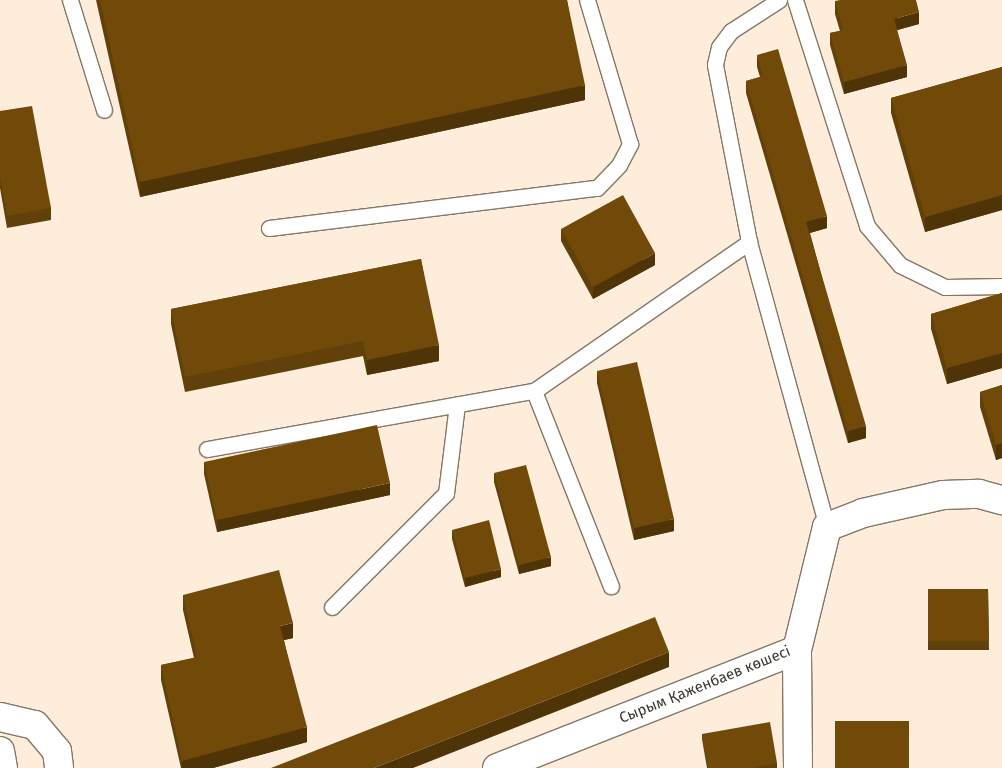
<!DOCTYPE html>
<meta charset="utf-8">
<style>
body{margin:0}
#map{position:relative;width:1002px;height:768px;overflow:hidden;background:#fdedda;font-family:"Fira Sans",sans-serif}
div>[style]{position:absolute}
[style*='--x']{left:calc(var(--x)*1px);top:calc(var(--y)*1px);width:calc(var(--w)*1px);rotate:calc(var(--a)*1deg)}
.roads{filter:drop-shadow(1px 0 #857766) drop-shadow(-1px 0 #857766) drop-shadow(0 1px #857766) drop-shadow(0 -1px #857766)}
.service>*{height:15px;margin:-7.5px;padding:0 7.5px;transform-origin:7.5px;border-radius:7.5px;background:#fff}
.minor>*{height:28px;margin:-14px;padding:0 14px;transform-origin:14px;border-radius:14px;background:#fff}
.wall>*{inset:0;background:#614009}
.shaded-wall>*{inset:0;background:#4f3407}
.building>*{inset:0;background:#714a0a}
span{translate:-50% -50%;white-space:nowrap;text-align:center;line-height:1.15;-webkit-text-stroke:5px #fff;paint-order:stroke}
.street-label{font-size:15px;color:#3d372f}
</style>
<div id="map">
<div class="roads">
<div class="service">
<i style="--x:70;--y:0;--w:115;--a:72.8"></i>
<i style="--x:779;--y:0;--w:57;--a:147.1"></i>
<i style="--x:731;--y:31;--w:20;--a:127"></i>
<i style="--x:719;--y:47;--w:18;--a:103"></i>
<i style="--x:715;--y:65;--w:180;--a:79.1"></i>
<i style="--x:749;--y:242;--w:295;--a:74.7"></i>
<i style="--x:795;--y:0;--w:237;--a:72.3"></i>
<i style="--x:867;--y:226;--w:51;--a:49.8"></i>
<i style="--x:900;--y:265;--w:50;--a:26.1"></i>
<i style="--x:945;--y:287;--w:57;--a:-1"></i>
<i style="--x:269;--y:228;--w:330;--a:-7"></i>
<i style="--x:597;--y:188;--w:32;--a:-46"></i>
<i style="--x:619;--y:165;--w:24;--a:-62"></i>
<i style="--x:630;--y:144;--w:150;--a:-106.6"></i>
<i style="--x:534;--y:391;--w:210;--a:68.5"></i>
<i style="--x:207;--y:449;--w:332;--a:-10.1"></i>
<i style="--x:534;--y:391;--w:262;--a:-34.7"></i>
<i style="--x:332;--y:607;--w:161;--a:-45"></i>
<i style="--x:446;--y:493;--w:89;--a:-82.9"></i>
</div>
<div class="minor">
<i style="--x:0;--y:717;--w:36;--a:13"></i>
<i style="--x:35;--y:725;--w:34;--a:50"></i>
<i style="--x:57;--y:751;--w:17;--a:83"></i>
<i style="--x:0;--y:751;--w:17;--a:80"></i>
<i style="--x:497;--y:768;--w:322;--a:-21.5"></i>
<i style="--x:798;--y:768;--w:118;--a:-90.5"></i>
<i style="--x:797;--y:650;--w:127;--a:-76.3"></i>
<i style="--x:827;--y:527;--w:39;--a:-21"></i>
<i style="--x:863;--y:513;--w:82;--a:-12.7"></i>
<i style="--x:943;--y:495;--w:36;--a:-2"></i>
<i style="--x:979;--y:494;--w:24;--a:15"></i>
</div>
</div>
<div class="wall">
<i style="clip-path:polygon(96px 0,567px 0,585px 100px,140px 197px)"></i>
<i style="clip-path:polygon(835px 1px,919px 24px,897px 30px,907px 77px,844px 94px,830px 45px,830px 33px,840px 31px,835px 14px)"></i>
<i style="clip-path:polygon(757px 55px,827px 228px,810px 233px,866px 438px,848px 443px,746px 93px,746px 81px,760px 77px,757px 67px)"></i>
<i style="clip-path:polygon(1002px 67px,1002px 210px,925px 232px,891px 113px,891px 98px)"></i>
<i style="clip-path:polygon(0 111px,51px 208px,51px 220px,7px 228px,0 188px)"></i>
<i style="clip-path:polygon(561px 229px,655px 265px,593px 299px,561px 241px)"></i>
<i style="clip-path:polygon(421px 259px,439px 361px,367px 375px,363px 356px,185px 392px,171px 324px,171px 309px)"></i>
<i style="clip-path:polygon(1002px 293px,1002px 368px,947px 384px,931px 329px,931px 314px)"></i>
<i style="clip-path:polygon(597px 371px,674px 531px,634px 540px,597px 383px)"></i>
<i style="clip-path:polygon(1002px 385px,1002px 458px,996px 460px,980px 407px,980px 392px)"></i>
<i style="clip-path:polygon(204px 462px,390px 495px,217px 532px,204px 474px)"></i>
<i style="clip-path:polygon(494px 473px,551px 566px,519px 574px,494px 482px)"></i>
<i style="clip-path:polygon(452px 530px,501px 577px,465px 587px,452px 539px)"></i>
<i style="clip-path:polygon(928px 589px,988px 589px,989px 650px,928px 650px)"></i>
<i style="clip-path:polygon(183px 595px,293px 638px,284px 640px,307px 742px,213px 768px,181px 768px,161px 680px,161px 665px,194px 658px,183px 610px)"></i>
<i style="clip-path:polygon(702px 734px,777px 763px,777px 768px,707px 768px,702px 739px)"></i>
</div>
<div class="shaded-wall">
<i style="clip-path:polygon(919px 12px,919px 24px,894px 31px,894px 19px)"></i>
<i style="clip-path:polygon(907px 65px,907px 77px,844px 94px,844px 82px)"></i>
<i style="clip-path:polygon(585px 85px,585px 100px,140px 197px,140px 182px)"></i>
<i style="clip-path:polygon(1002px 195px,1002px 210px,925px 232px,925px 217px)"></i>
<i style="clip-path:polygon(827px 216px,827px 228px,806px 234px,806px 222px)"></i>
<i style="clip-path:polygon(655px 253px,655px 265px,593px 299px,593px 287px)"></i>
<i style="clip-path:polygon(439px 345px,439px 361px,367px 375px,367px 360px)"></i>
<i style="clip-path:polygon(1002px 353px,1002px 368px,947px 384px,947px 368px)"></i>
<i style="clip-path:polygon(866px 426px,866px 438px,848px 443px,848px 431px)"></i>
<i style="clip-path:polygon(1002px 443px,1002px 458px,996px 460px,996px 445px)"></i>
<i style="clip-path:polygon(390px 483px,390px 495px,217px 532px,217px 520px)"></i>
<i style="clip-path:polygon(674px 519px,674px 531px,634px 540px,634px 528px)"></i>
<i style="clip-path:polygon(551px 557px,551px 566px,519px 574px,519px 565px)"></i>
<i style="clip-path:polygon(501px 569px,501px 577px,465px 587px,465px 578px)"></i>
<i style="clip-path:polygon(293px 623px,293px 638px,280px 641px,280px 626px)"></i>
<i style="clip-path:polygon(669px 652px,669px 667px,413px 768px,374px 768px)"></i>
<i style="clip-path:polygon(307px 727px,307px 742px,213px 768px,182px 768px,182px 761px)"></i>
</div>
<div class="building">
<i style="clip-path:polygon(100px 0,567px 0,585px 85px,140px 182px)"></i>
<i style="clip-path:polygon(840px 0,916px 0,919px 12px,894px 19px,907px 65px,844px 82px,830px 33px,843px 30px,835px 1px)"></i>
<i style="clip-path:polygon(778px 49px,827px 216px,806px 222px,866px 426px,848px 431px,746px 81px,763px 76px,757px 55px)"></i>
<i style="clip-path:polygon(1002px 67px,1002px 195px,925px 217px,891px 98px)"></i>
<i style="clip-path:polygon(32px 106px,51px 208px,7px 216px,0 176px,0 111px)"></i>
<i style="clip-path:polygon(623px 195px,655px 253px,593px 287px,561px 229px)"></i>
<i style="clip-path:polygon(421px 259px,439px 345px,367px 360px,363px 341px,185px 377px,171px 309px)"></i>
<i style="clip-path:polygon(1002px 293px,1002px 353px,947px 368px,931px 314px)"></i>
<i style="clip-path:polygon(637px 362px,674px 519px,634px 528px,597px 371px)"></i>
<i style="clip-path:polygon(1002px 385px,1002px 443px,996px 445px,980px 392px)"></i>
<i style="clip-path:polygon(377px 425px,390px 483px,217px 520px,204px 462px)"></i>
<i style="clip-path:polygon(526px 465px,551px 557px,519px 565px,494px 473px)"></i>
<i style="clip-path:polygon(489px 520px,501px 569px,465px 578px,452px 530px)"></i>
<i style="clip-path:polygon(279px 570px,293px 623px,280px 626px,307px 727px,182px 761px,161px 665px,197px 657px,183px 595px)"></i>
<i style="clip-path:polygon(928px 589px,988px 589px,989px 641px,928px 641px)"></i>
<i style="clip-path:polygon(655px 617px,669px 652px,374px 768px,271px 768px)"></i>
<i style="clip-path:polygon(835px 721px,909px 721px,909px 768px,835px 768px)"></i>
<i style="clip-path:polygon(770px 722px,777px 763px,752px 768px,708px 768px,702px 734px)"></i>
</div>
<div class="street-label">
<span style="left:705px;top:685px;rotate:-22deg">Сырым Қаженбаев көшесі</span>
</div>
</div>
